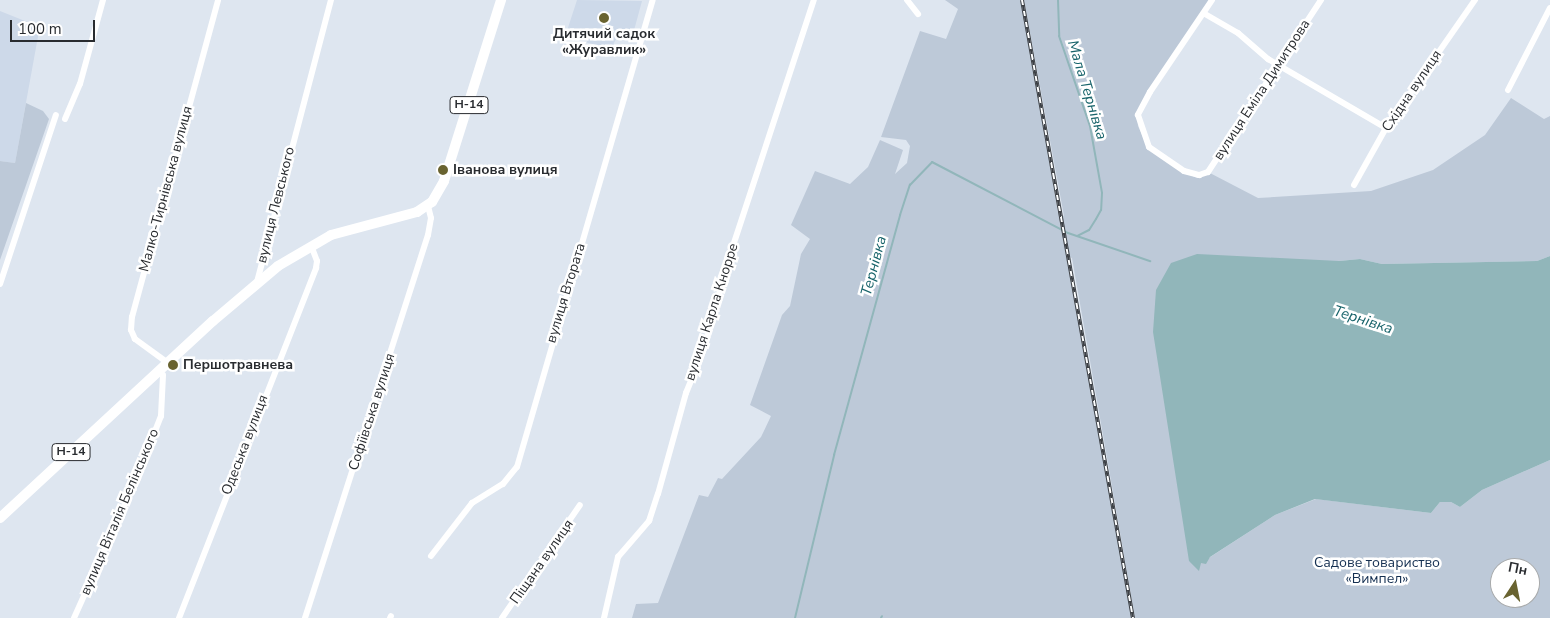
<!DOCTYPE html>
<meta charset="utf-8">
<style>
body{margin:0}
#map{position:relative;width:1550px;height:618px;overflow:hidden;background:#dee6f0;font-family:"Nunito Sans",sans-serif}
div>[style]{position:absolute}
[style*='--x']{left:calc(var(--x)*1px);top:calc(var(--y)*1px);width:calc(var(--w)*1px);rotate:calc(var(--a)*1deg)}
.built>*{inset:0;background:#cdd9e9}
.green>*{inset:0;background:#bdc9d8}
.water>*{inset:0;background:#91b6ba}
.stream>*{height:2px;margin:-1px;padding:0 1px;transform-origin:1px;border-radius:1px;background:#91b6ba}
.street>*{height:6px;margin:-3px;padding:0 3px;transform-origin:3px;border-radius:3px;background:#fff}
.primary>*{height:10px;margin:-5px;padding:0 5px;transform-origin:5px;border-radius:5px;background:#fff}
.rail>*{height:4px;margin-top:-2px;transform-origin:0;background:repeating-linear-gradient(90deg,#fff 0 5.5px,#3d4045 0 11px);box-sizing:border-box;border-block:1px solid #3d4045}
.dots>*{width:14px;height:14px;translate:-50% -50%;box-sizing:border-box;border:2px solid #fff;border-radius:50%}
span{translate:-50% -50%;white-space:nowrap;text-align:center;line-height:1.15;-webkit-text-stroke:5px #fff;paint-order:stroke}
.shield-label span{padding:1px 4px;background:#fff;border:1px solid;border-radius:4px;-webkit-text-stroke-width:0}
.shield-label{font-size:12px;color:#292c30;font-weight:700}
.poi-label{font-size:14px;color:#292c30;font-weight:700}
.left{translate:0 -50%;text-align:left}
.street-label{font-size:14px;color:#292c30}
.park-label{font-size:14px;color:#142f51}
.water-label{font-size:15px;color:#17636a;font-style:italic}
.north{position:absolute;left:1490px;top:558px;width:50px;height:50px;box-sizing:border-box;background:#fff;border:1px solid #a9abac;border-radius:50%;rotate:11deg;font-size:14px;font-weight:700;line-height:20px;text-align:center;color:#292c30}
.north::after{content:'';display:block;margin:auto;width:18px;height:22px;background:#696330;clip-path:polygon(50% 0,100% 100%,50% 72%,0 100%)}
.scale{position:absolute;left:10px;top:20px;width:85px;height:22px;box-sizing:border-box;border:2px solid #292c30;border-top:0;padding-left:6px;font-size:15px;line-height:18px;white-space:nowrap;color:#292c30;-webkit-text-stroke:4px #fff;paint-order:stroke}
</style>
<div id="map">
<div class="built">
<i style="clip-path:polygon(577px 0,642px 1px,633px 34px,620px 31px,613px 45px,608px 48px,565px 37px)"></i>
<i style="clip-path:polygon(0 11px,30px 23px,39px 31px,15px 163px,0 161px)"></i>
</div>
<div class="green">
<i style="clip-path:polygon(evenodd,945px 0,1022px 0,1058px 213px,1064px 216px,1024px 0,1210px 0,1137px 115px,1138px 126px,1148px 148px,1184px 172px,1197px 178px,1208px 172px,1258px 198px,1371px 191px,1433px 170px,1485px 135px,1511px 98px,1544px 119px,1550px 116px,1550px 256px,1537px 261px,1382px 264px,1360px 259px,1339px 261px,1189px 561px,1201px 563px,1275px 515px,1316px 499px,1431px 513px,1440px 502px,1451px 502px,1460px 507px,1482px 490px,1550px 460px,1550px 618px,1135px 618px,1072px 258px,1067px 256px,1132px 618px,632px 618px,636px 604px,658px 603px,699px 495px,708px 497px,718px 478px,722px 479px,761px 437px,771px 416px,750px 405px,782px 315px,790px 306px,801px 254px,810px 239px,791px 225px,815px 171px,850px 184px,868px 167px,880px 140px,903px 150px,895px 174px,907px 163px,910px 146px,906px 140px,881px 137px,920px 31px,946px 39px,958px 9px,945px 0,1500px 568px,1530px 568px,1530px 598px,1500px 598px,1500px 568px)"></i>
<i style="clip-path:polygon(26px 103px,43px 111px,49px 119px,0 260px,0 161px,15px 163px)"></i>
</div>
<div class="water">
<i style="clip-path:polygon(1197px 254px,1339px 261px,1360px 259px,1382px 264px,1537px 261px,1550px 256px,1550px 460px,1482px 490px,1460px 507px,1451px 502px,1440px 502px,1431px 513px,1315px 499px,1275px 515px,1210px 557px,1206px 564px,1201px 563px,1199px 571px,1189px 561px,1153px 332px,1156px 290px,1171px 263px)"></i>
</div>
<div class="stream">
<i style="--x:1058;--y:0;--w:36;--a:88"></i>
<i style="--x:1059;--y:36;--w:95;--a:71"></i>
<i style="--x:1090;--y:126;--w:68;--a:79.8"></i>
<i style="--x:1102;--y:193;--w:17;--a:93"></i>
<i style="--x:1101;--y:210;--w:10;--a:119"></i>
<i style="--x:1096;--y:219;--w:13;--a:122"></i>
<i style="--x:1089;--y:230;--w:13;--a:153"></i>
<i style="--x:795;--y:618;--w:168;--a:-76.5"></i>
<i style="--x:834;--y:455;--w:249;--a:-74.6"></i>
<i style="--x:900;--y:215;--w:32;--a:-72"></i>
<i style="--x:910;--y:185;--w:32;--a:-46"></i>
<i style="--x:932;--y:162;--w:153;--a:27.6"></i>
<i style="--x:1068;--y:233;--w:87;--a:18.9"></i>
<i style="--x:881;--y:618;--w:2;--a:-63"></i>
</div>
<div class="street">
<i style="--x:907;--y:0;--w:18;--a:52"></i>
<i style="--x:1212;--y:0;--w:111;--a:124"></i>
<i style="--x:1150;--y:92;--w:26;--a:118"></i>
<i style="--x:1138;--y:115;--w:34;--a:71"></i>
<i style="--x:1149;--y:147;--w:42;--a:34.4"></i>
<i style="--x:1184;--y:171;--w:16;--a:15"></i>
<i style="--x:1199;--y:175;--w:9;--a:-18"></i>
<i style="--x:1208;--y:172;--w:206;--a:-56.7"></i>
<i style="--x:1205;--y:14;--w:38;--a:30"></i>
<i style="--x:1238;--y:33;--w:40;--a:41"></i>
<i style="--x:1268;--y:59;--w:137;--a:30.3"></i>
<i style="--x:1508;--y:90;--w:92;--a:-62.9"></i>
<i style="--x:65;--y:119;--w:38;--a:-67"></i>
<i style="--x:80;--y:84;--w:87;--a:-74.7"></i>
<i style="--x:1354;--y:185;--w:65;--a:-60.7"></i>
<i style="--x:1386;--y:128;--w:156;--a:-55.2"></i>
<i style="--x:257;--y:282;--w:292;--a:-75.3"></i>
<i style="--x:0;--y:284;--w:178;--a:-71.7"></i>
<i style="--x:168;--y:363;--w:41;--a:-144"></i>
<i style="--x:135;--y:339;--w:10;--a:-114"></i>
<i style="--x:131;--y:330;--w:13;--a:-86"></i>
<i style="--x:132;--y:317;--w:328;--a:-74.8"></i>
<i style="--x:431;--y:556;--w:67;--a:-52.3"></i>
<i style="--x:472;--y:503;--w:36;--a:-32"></i>
<i style="--x:503;--y:484;--w:22;--a:-51"></i>
<i style="--x:517;--y:467;--w:486;--a:-73.8"></i>
<i style="--x:74;--y:618;--w:149;--a:-65.8"></i>
<i style="--x:135;--y:482;--w:71;--a:-68.5"></i>
<i style="--x:161;--y:416;--w:41;--a:-87.2"></i>
<i style="--x:179;--y:618;--w:376;--a:-68.6"></i>
<i style="--x:316;--y:268;--w:7;--a:-82"></i>
<i style="--x:317;--y:261;--w:17;--a:-111"></i>
<i style="--x:305;--y:618;--w:402;--a:-72.2"></i>
<i style="--x:428;--y:235;--w:17;--a:-80"></i>
<i style="--x:431;--y:218;--w:12;--a:-104"></i>
<i style="--x:390;--y:618;--w:2;--a:-63"></i>
<i style="--x:502;--y:618;--w:137;--a:-55.4"></i>
<i style="--x:604;--y:618;--w:63;--a:-77.1"></i>
<i style="--x:618;--y:557;--w:48;--a:-49.3"></i>
<i style="--x:649;--y:521;--w:28;--a:-72"></i>
<i style="--x:658;--y:494;--w:105;--a:-74.5"></i>
<i style="--x:686;--y:393;--w:48;--a:-67.8"></i>
<i style="--x:704;--y:349;--w:98;--a:-74.5"></i>
<i style="--x:730;--y:255;--w:268;--a:-71.8"></i>
</div>
<div class="primary">
<i style="--x:0;--y:518;--w:290;--a:-42.8"></i>
<i style="--x:213;--y:321;--w:85;--a:-40.2"></i>
<i style="--x:278;--y:266;--w:61;--a:-30.3"></i>
<i style="--x:331;--y:235;--w:89;--a:-15"></i>
<i style="--x:417;--y:212;--w:18;--a:-34"></i>
<i style="--x:432;--y:202;--w:24;--a:-60"></i>
<i style="--x:444;--y:181;--w:190;--a:-72.5"></i>
</div>
<div class="rail">
<i style="--x:1022;--y:0;--w:628;--a:79.82"></i>
</div>
<div class="dots">
<i style="left:604px;top:18px;background:#696330"></i>
<i style="left:443px;top:170px;background:#696330"></i>
<i style="left:173px;top:365px;background:#696330"></i>
</div>
<div class="shield-label">
<span style="left:469px;top:105px">Н-14</span>
<span style="left:71px;top:452px">Н-14</span>
</div>
<div class="poi-label">
<span style="left:604px;top:42px">Дитячий садок<br>«Журавлик»</span>
<span class="left" style="left:453px;top:170px">Іванова вулиця</span>
<span class="left" style="left:183px;top:365px">Першотравнева</span>
</div>
<div class="street-label">
<span style="left:1262px;top:90px;rotate:-57deg">вулиця Еміла Димитрова</span>
<span style="left:1412px;top:91px;rotate:-56deg">Східна вулиця</span>
<span style="left:166px;top:189px;rotate:-75deg">Малко-Тирнівська вулиця</span>
<span style="left:276px;top:205px;rotate:-76deg">вулиця Левського</span>
<span style="left:566px;top:293px;rotate:-73deg">вулиця Втората</span>
<span style="left:712px;top:312px;rotate:-72deg">вулиця Карла Кнорре</span>
<span style="left:372px;top:412px;rotate:-72deg">Софіївська вулиця</span>
<span style="left:245px;top:445px;rotate:-69deg">Одеська вулиця</span>
<span style="left:120px;top:512px;rotate:-67deg">вулиця Віталія Белінського</span>
<span style="left:542px;top:562px;rotate:-55deg">Піщана вулиця</span>
</div>
<div class="park-label">
<span style="left:1377px;top:571px">Садове товариство<br>«Вимпел»</span>
</div>
<div class="water-label">
<span style="left:1087px;top:90px;rotate:73deg">Мала Тернівка</span>
<span style="left:874px;top:266px;rotate:-75deg">Тернівка</span>
<span style="left:1363px;top:320px;rotate:18deg">Тернівка</span>
</div>
<div class="north">Пн</div>
<div class="scale">100 m</div>
</div>
